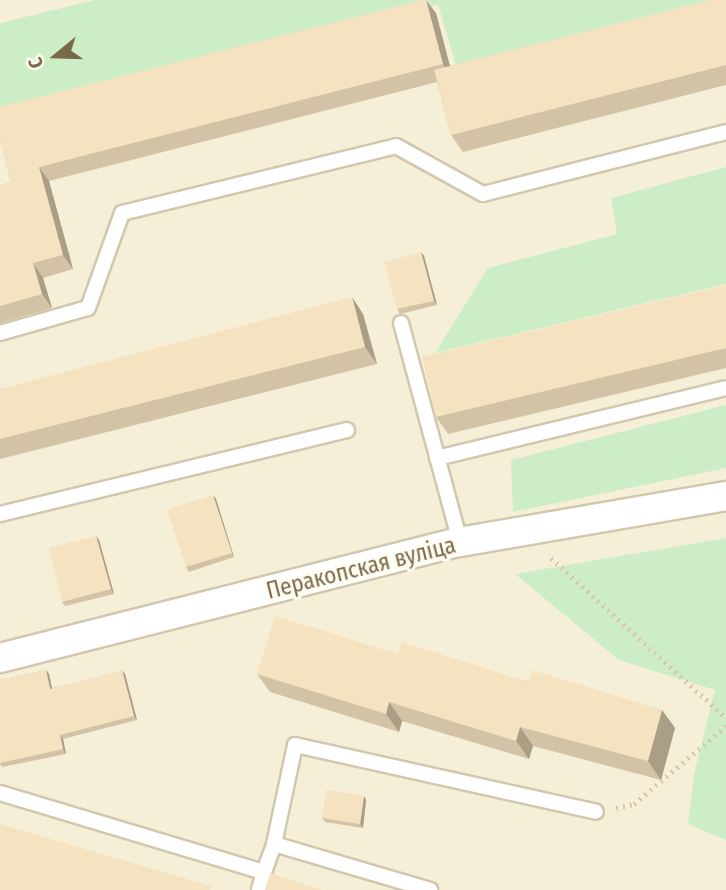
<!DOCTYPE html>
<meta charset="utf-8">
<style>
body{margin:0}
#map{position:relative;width:726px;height:890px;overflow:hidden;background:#fdfbeb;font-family:"Fira Sans Condensed",sans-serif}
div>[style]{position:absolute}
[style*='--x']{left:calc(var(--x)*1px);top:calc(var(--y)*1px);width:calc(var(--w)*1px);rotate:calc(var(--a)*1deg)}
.residential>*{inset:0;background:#f6efd8}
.green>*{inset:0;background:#cdedc7}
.path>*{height:4.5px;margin-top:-2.25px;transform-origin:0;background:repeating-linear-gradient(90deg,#dac6a3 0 2px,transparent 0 7px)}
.roads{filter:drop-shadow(2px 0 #d2c7ae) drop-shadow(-2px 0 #d2c7ae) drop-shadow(0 2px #d2c7ae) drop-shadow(0 -2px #d2c7ae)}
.lane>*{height:14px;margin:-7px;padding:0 7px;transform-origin:7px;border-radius:7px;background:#fff}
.street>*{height:28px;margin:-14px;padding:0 14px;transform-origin:14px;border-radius:14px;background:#fff}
.wall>*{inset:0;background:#d2c2a6}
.shaded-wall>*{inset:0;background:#ab9e87}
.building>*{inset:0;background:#f4e2c1}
span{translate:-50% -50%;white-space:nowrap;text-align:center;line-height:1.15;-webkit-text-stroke:6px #fffdf2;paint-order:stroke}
.street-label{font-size:23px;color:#7b684b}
.north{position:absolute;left:21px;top:21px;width:70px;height:70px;-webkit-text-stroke:5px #fffdf2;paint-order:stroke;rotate:251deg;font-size:19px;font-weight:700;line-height:28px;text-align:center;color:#7b684b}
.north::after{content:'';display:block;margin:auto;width:24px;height:32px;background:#7b684b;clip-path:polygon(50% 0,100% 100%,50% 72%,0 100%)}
</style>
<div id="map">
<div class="residential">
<i style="clip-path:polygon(0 0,726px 0,726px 890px,0 890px)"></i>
</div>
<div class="green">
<i style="clip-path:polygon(95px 0,726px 0,458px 72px,438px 4px,0 121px,0 23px)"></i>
<i style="clip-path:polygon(726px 167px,726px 284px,435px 353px,488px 268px,617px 234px,611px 198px)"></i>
<i style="clip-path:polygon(726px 405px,726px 468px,513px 512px,511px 460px)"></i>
<i style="clip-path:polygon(726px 538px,726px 840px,688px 824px,694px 774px,715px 690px,619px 660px,515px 574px)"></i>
</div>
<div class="path">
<i style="--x:551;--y:558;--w:237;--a:42.4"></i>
<i style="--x:616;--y:808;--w:18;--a:-13"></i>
<i style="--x:634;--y:804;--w:121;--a:-40.3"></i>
</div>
<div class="roads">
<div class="lane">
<i style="--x:401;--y:323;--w:227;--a:74.9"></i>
<i style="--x:0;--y:333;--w:91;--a:-15.9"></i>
<i style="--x:88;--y:308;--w:101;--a:-70.3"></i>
<i style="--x:122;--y:213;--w:282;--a:-13.7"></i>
<i style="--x:396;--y:146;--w:99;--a:28.9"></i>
<i style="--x:483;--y:194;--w:251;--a:-14.3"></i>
<i style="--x:437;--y:458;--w:297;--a:-13.6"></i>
<i style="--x:0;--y:514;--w:357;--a:-13.6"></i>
<i style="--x:0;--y:793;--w:276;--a:16.7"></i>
<i style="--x:264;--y:872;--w:19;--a:106"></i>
<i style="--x:274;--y:844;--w:163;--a:16.4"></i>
<i style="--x:264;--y:872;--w:30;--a:-70"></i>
<i style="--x:274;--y:844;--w:101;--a:-78"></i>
<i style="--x:295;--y:745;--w:308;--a:12.5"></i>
</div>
<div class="street">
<i style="--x:0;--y:658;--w:474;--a:-14.2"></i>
<i style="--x:460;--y:542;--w:270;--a:-9.8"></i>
</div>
</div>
<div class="wall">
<i style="clip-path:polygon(726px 0,726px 85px,463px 152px,451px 135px,437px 82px,49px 181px,73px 269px,43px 278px,52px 308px,0 323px,0 185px,11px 182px,0 139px,436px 13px,450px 66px)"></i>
<i style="clip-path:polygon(421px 252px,424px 256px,437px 305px,400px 314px,397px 309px)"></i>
<i style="clip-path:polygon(726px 285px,726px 368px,448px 434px,436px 417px)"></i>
<i style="clip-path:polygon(363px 314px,377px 364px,0 459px,0 389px)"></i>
<i style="clip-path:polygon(213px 495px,216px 499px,234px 557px,189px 572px,186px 567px)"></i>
<i style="clip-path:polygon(96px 536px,99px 540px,114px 594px,65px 606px,62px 602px)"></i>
<i style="clip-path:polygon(398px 654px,662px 710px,675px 728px,661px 780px,533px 746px,529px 759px,402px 721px,399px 732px,270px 692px,257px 674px)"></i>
<i style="clip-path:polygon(46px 670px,49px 674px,52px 688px,125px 674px,137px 720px,63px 739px,66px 754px,2px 767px,0 764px,0 680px)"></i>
<i style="clip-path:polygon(364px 796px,366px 800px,363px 828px,325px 822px,322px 818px)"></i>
</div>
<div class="shaded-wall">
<i style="clip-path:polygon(426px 0,436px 13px,453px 78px,443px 64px)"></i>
<i style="clip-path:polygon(39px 167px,49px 181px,73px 269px,63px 255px)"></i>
<i style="clip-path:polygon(421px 252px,424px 256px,437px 305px,434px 301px)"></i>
<i style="clip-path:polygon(33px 263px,43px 278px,52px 308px,42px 294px)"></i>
<i style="clip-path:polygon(352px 297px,363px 314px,377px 364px,365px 347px)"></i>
<i style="clip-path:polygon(213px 495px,216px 499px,234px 557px,232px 553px)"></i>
<i style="clip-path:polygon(96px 536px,99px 540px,114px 594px,111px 589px)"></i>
<i style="clip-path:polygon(46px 670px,49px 674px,53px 693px,50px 689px)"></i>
<i style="clip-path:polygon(122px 670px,125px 674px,137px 720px,134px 716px)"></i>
<i style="clip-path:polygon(389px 702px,402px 721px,399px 732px,386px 714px)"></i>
<i style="clip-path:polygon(662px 710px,675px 728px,661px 780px,648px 761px)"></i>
<i style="clip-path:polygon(520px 727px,533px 746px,529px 759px,516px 741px)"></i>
<i style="clip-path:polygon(60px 735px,63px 739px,66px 754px,63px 749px)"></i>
<i style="clip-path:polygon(364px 796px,366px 800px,363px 828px,360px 824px)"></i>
</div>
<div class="building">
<i style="clip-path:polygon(423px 0,426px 0,443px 64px,39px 167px,63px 255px,33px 263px,42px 294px,0 306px,0 185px,11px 182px,0 139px,0 107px)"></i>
<i style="clip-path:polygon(710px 0,726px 0,726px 65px,451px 135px,434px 70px)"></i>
<i style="clip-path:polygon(421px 252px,434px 301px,397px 309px,384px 262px)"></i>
<i style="clip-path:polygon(726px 285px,726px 348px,436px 417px,422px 357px)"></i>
<i style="clip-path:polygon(352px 297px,365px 347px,0 439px,0 389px)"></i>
<i style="clip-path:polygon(213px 495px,232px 553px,186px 567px,167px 510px)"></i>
<i style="clip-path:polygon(96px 536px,111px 589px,62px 602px,49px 548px)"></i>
<i style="clip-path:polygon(275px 616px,398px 654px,402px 642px,528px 682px,532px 670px,662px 710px,648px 761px,520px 727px,516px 741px,389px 702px,386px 714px,257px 674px)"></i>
<i style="clip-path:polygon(46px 670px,50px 689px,122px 670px,134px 716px,60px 735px,63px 749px,0 763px,0 680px)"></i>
<i style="clip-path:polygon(326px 790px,364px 796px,360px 824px,322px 818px)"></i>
<i style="clip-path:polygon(0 824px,211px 886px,210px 890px,0 890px)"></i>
<i style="clip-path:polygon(270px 873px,323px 890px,265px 890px)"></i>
</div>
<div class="street-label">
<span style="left:361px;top:568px;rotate:-14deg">Перакопская вуліца</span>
</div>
<div class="north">С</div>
</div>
